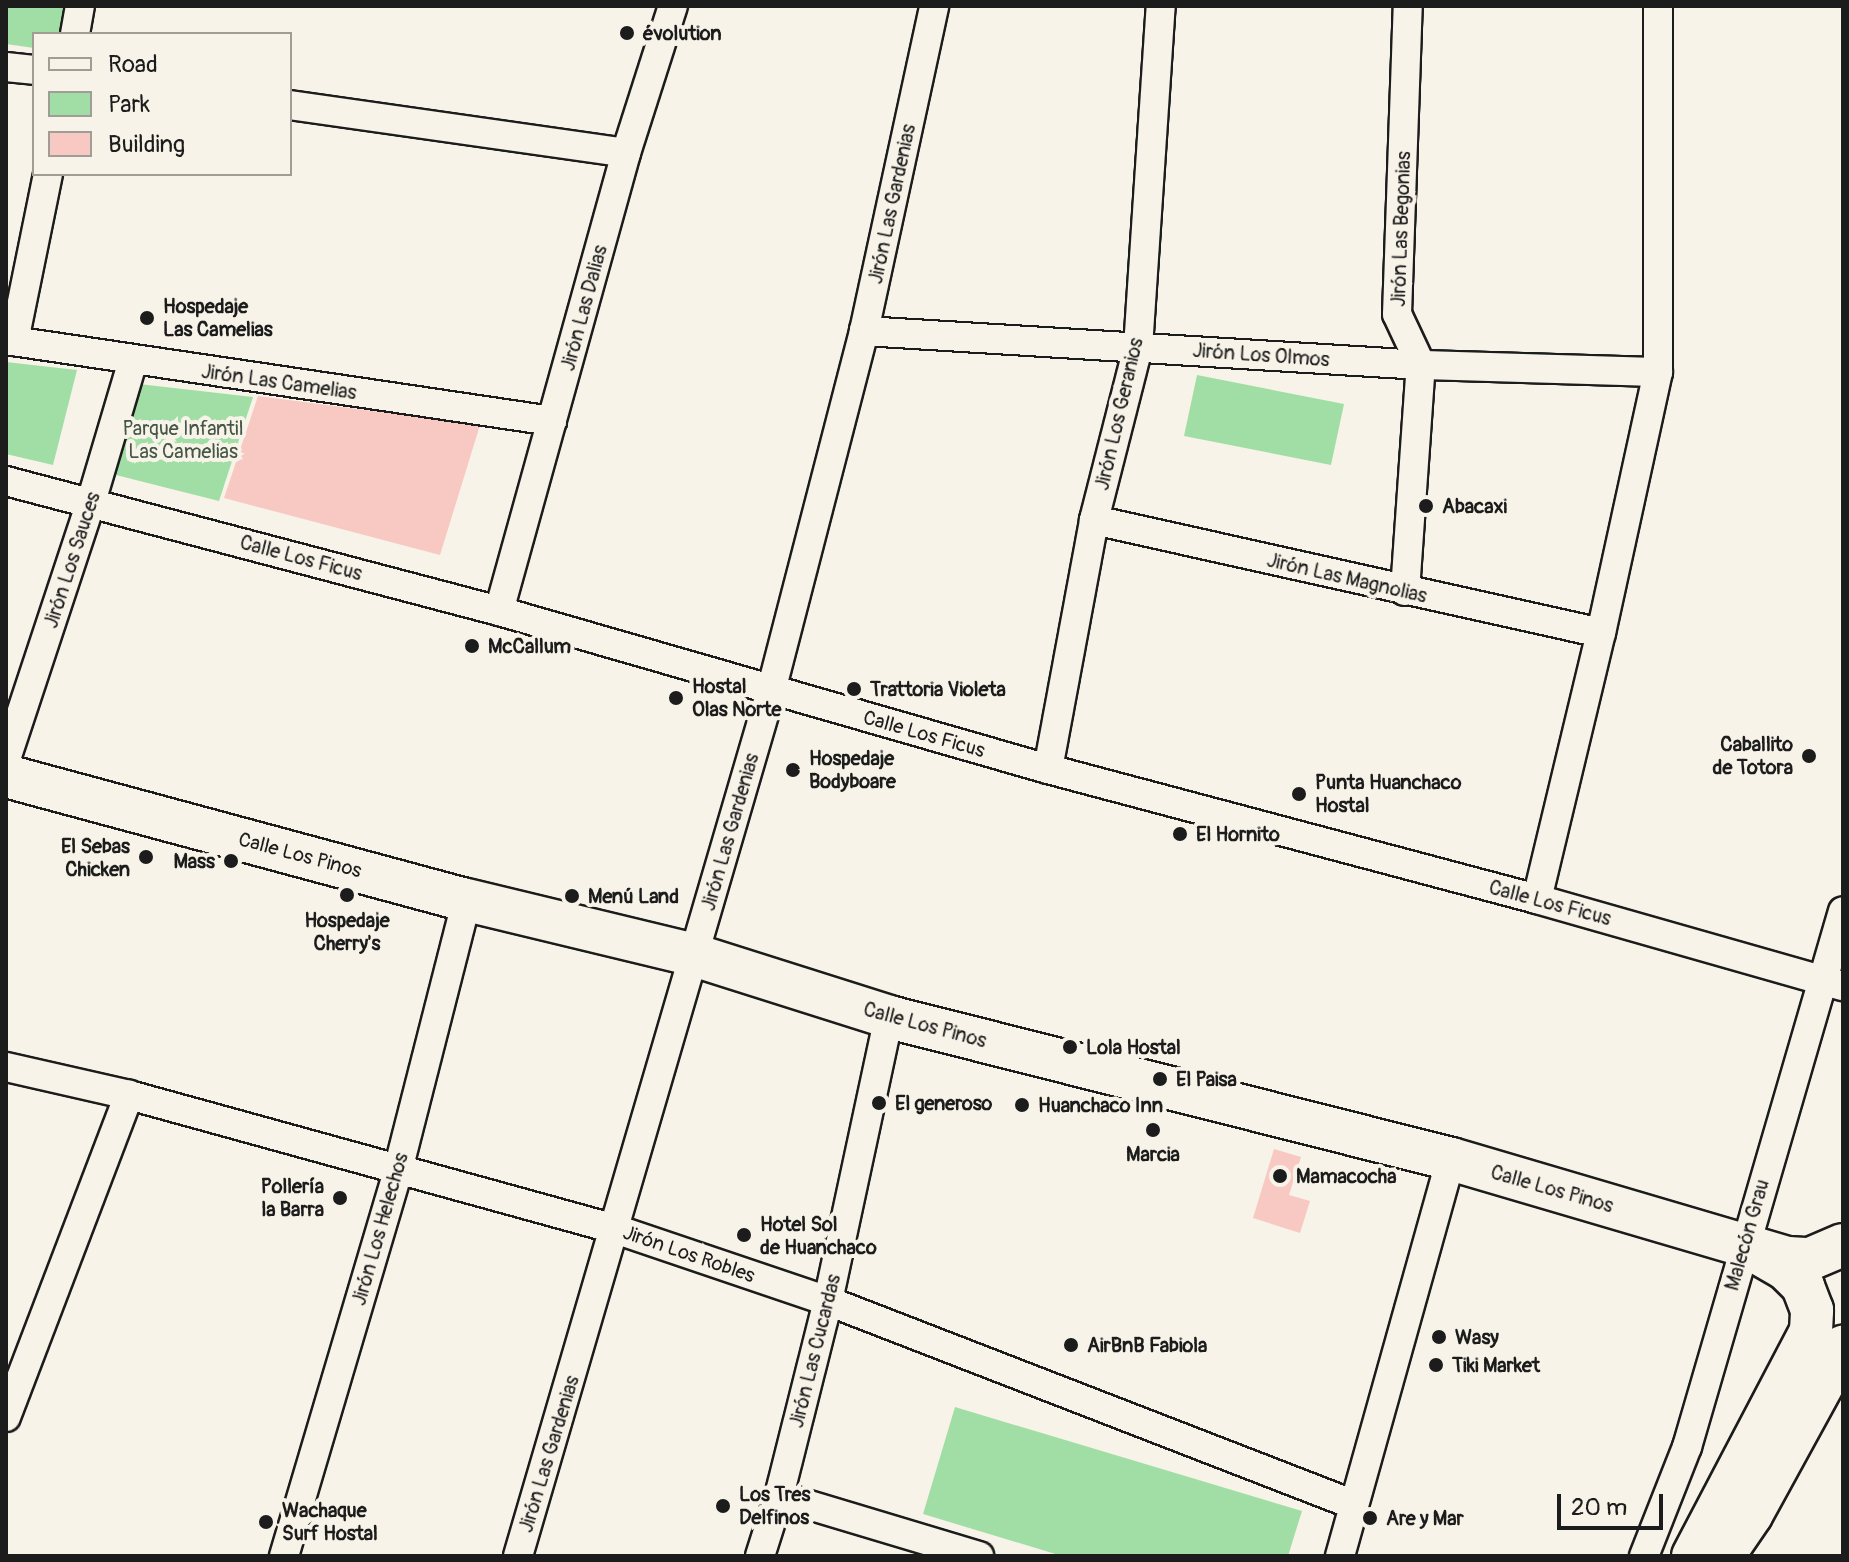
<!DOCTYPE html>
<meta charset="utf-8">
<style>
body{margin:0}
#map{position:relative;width:1849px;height:1562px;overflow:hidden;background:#f7f3e8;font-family:Pangolin,sans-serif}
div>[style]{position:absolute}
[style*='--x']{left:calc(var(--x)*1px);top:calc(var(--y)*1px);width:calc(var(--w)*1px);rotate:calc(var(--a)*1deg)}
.green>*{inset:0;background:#a1dea5}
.building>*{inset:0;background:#f8c8c2}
.roads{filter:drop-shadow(2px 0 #1c1c1c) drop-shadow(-2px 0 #1c1c1c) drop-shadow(0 2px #1c1c1c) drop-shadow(0 -2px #1c1c1c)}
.minor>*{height:28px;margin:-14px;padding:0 14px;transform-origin:14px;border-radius:14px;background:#f7f3e8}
.primary>*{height:42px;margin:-21px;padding:0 21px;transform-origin:21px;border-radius:21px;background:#f7f3e8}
.dots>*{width:22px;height:22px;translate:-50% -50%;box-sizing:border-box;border:4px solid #f7f3e8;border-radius:50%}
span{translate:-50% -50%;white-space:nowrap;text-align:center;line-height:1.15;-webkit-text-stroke:8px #f7f3e8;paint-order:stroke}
.poi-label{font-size:20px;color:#1c1c1c;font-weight:700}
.left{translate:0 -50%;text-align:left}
.right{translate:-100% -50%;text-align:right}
.street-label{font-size:20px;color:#1c1c1c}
.park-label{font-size:20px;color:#445645}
.frame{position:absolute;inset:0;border:8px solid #1c1c1c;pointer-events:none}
.legend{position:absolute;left:32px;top:32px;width:260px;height:144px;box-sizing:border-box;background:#f7f3e8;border:2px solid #9f9d96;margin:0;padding:10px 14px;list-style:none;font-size:24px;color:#1c1c1c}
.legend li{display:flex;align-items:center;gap:16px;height:40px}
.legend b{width:40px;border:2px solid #9f9d96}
.scale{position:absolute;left:1557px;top:1494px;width:106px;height:36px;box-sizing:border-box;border:4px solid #1c1c1c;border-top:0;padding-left:10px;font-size:24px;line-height:28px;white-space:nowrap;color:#1c1c1c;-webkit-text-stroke:6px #f7f3e8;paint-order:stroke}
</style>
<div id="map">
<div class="green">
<i style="clip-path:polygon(6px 6px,68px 6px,66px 34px,34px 34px,34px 48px,6px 44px)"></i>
<i style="clip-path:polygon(6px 362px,77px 370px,53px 465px,6px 454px)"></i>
<i style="clip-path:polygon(1197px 375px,1344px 404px,1331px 465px,1184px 436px)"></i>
<i style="clip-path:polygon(130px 383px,253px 397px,219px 501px,108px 473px)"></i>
<i style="clip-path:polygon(955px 1407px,1302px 1511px,1288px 1556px,1062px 1556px,923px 1514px)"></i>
</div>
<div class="building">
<i style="clip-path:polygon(258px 396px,480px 425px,440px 555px,224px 498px)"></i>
<i style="clip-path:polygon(1274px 1149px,1301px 1157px,1289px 1195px,1310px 1201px,1300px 1233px,1253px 1218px)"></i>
</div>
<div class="roads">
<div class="minor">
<i style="--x:75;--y:34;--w:28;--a:-80"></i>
<i style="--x:6;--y:67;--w:28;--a:6"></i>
<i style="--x:290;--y:105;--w:339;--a:8.1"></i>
<i style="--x:864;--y:331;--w:558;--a:3.49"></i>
<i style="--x:1421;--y:365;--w:237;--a:1.7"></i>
<i style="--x:6;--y:340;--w:552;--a:8.44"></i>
<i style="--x:14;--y:341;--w:170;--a:-78.5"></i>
<i style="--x:6;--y:481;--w:510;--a:14.77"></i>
<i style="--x:499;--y:611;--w:571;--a:16.06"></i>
<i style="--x:1048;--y:769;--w:506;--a:14.89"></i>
<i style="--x:1537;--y:899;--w:318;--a:15.9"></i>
<i style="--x:1094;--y:520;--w:519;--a:12.56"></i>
<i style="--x:1405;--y:591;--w:227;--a:-86"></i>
<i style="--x:1421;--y:365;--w:56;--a:-115.2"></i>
<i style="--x:1397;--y:314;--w:308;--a:-88"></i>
<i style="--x:499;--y:611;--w:475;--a:-74.5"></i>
<i style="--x:626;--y:153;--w:154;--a:-72.3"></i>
<i style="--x:6;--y:759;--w:271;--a:-71.7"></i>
<i style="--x:91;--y:502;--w:148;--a:-73.5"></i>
<i style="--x:1048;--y:769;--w:253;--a:-79.5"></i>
<i style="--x:1094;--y:520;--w:178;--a:-75.7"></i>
<i style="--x:1138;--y:348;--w:343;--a:-86.2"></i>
<i style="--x:1537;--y:899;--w:274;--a:-76.5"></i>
<i style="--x:1601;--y:633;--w:267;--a:-77.7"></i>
<i style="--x:1658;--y:372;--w:366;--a:-90"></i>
<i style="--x:6;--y:1067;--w:126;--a:12.8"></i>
<i style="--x:129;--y:1095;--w:504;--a:15.41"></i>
<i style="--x:615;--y:1229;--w:225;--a:18.7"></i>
<i style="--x:828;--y:1301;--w:562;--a:21.18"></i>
<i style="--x:6;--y:1417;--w:345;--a:-69.1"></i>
<i style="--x:779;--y:1496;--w:209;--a:16.7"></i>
<i style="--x:284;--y:1556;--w:402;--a:-73.5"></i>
<i style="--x:398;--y:1170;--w:279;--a:-75.7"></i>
<i style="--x:518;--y:1556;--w:901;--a:-73.7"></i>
<i style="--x:771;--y:691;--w:372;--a:-75.5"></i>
<i style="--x:864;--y:331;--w:332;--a:-77.8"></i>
<i style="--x:760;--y:1556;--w:63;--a:-72.4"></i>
<i style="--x:779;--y:1496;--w:201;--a:-75.9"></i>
<i style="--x:828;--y:1301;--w:290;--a:-77.9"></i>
<i style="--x:1340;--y:1556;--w:412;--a:-74.4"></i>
<i style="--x:1644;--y:1556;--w:117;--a:-68.5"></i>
<i style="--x:1687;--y:1447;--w:558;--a:-73.77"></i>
</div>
<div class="primary">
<i style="--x:6;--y:776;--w:477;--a:15.1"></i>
<i style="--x:467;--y:900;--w:234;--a:13.6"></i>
<i style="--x:694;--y:955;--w:205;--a:17.6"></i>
<i style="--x:889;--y:1017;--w:580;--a:14.18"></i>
<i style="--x:1451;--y:1159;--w:351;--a:16.4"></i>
<i style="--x:1788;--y:1258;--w:22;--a:3"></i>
<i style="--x:1810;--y:1259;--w:36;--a:-23"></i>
<i style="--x:1693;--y:1556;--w:254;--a:-62.3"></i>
<i style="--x:1811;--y:1331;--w:21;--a:-87"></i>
<i style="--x:1812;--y:1310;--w:26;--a:-111"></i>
<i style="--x:1803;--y:1286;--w:24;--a:-135"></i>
<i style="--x:1786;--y:1269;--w:30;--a:-150"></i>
<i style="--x:1723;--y:1556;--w:50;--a:-55.7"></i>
<i style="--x:1751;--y:1515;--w:192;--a:-61.3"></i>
</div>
</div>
<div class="dots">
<i style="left:627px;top:33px;background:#1c1c1c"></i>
<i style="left:147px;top:318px;background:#1c1c1c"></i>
<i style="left:1426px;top:506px;background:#1c1c1c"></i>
<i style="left:472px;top:646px;background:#1c1c1c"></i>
<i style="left:854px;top:689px;background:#1c1c1c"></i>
<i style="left:676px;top:698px;background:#1c1c1c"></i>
<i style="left:1809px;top:756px;background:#1c1c1c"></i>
<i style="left:793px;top:770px;background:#1c1c1c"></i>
<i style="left:1299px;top:794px;background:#1c1c1c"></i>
<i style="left:1180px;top:834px;background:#1c1c1c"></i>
<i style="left:146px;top:857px;background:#1c1c1c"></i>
<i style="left:231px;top:861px;background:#1c1c1c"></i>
<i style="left:347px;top:895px;background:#1c1c1c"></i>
<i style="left:572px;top:896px;background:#1c1c1c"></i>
<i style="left:1070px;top:1047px;background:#1c1c1c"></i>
<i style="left:1160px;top:1079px;background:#1c1c1c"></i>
<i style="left:879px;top:1103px;background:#1c1c1c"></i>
<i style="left:1022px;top:1105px;background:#1c1c1c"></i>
<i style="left:1153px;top:1130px;background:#1c1c1c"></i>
<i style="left:1280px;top:1176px;background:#1c1c1c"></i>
<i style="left:340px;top:1198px;background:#1c1c1c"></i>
<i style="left:744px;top:1235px;background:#1c1c1c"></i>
<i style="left:1439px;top:1337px;background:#1c1c1c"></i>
<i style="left:1071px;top:1345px;background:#1c1c1c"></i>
<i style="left:1436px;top:1365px;background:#1c1c1c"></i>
<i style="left:723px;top:1506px;background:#1c1c1c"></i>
<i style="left:1370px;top:1518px;background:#1c1c1c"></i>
<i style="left:266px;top:1522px;background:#1c1c1c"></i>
</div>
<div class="poi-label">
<span class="left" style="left:643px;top:33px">évolution</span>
<span class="left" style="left:163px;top:318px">Hospedaje<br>Las Camelias</span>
<span class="left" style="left:1442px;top:506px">Abacaxi</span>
<span class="left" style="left:488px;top:646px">McCallum</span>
<span class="left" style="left:692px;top:698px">Hostal<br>Olas Norte</span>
<span class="left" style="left:870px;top:689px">Trattoria Violeta</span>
<span class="right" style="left:1793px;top:756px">Caballito<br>de Totora</span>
<span class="left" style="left:809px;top:770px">Hospedaje<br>Bodyboare</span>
<span class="left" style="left:1315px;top:794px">Punta Huanchaco<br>Hostal</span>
<span class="left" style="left:1196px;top:834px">El Hornito</span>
<span class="right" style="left:130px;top:858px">El Sebas<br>Chicken</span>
<span class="right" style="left:215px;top:861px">Mass</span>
<span class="left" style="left:588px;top:896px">Menú Land</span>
<span style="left:347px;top:932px">Hospedaje<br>Cherry's</span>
<span class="left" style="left:1086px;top:1047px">Lola Hostal</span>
<span class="left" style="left:1176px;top:1079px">El Paisa</span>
<span class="left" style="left:895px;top:1103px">El generoso</span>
<span class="left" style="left:1038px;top:1105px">Huanchaco Inn</span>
<span style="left:1153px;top:1154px">Marcia</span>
<span class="left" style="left:1296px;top:1176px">Mamacocha</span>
<span class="right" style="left:324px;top:1198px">Pollería<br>la Barra</span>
<span class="left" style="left:760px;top:1236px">Hotel Sol<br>de Huanchaco</span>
<span class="left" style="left:1455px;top:1337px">Wasy</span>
<span class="left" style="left:1087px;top:1345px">AirBnB Fabiola</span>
<span class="left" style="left:1452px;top:1365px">Tiki Market</span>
<span class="left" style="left:739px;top:1506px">Los Tres<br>Delfinos</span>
<span class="left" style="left:282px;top:1522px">Wachaque<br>Surf Hostal</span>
<span class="left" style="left:1386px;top:1518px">Are y Mar</span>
</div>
<div class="street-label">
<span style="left:892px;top:204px;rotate:-78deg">Jirón Las Gardenias</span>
<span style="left:1401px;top:229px;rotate:-88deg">Jirón Las Begonias</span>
<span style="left:584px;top:308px;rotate:-75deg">Jirón Las Dalias</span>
<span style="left:1261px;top:355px;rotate:4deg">Jirón Los Olmos</span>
<span style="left:279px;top:382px;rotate:8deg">Jirón Las Camelias</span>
<span style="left:1119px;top:414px;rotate:-77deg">Jirón Los Geranios</span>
<span style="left:301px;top:558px;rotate:15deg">Calle Los Ficus</span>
<span style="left:72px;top:560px;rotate:-72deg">Jirón Los Sauces</span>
<span style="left:1347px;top:578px;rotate:13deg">Jirón Las Magnolias</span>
<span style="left:924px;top:734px;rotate:16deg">Calle Los Ficus</span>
<span style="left:730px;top:832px;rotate:-74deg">Jirón Las Gardenias</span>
<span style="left:300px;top:855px;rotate:15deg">Calle Los Pinos</span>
<span style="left:1550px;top:903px;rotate:15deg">Calle Los Ficus</span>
<span style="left:925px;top:1025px;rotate:15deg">Calle Los Pinos</span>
<span style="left:1552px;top:1189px;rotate:16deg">Calle Los Pinos</span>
<span style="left:380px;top:1229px;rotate:-74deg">Jirón Los Helechos</span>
<span style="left:1747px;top:1235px;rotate:-74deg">Malecón Grau</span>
<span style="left:689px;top:1254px;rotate:19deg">Jirón Los Robles</span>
<span style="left:815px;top:1351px;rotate:-76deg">Jirón Las Cucardas</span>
<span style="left:549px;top:1454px;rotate:-73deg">Jirón Las Gardenias</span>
</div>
<div class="park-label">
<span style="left:183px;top:440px">Parque Infantil<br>Las Camelias</span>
</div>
<div class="frame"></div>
<ul class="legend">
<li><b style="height:10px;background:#f7f3e8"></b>Road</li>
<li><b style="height:22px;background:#a1dea5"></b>Park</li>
<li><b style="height:22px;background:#f8c8c2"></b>Building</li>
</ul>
<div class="scale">20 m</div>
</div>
